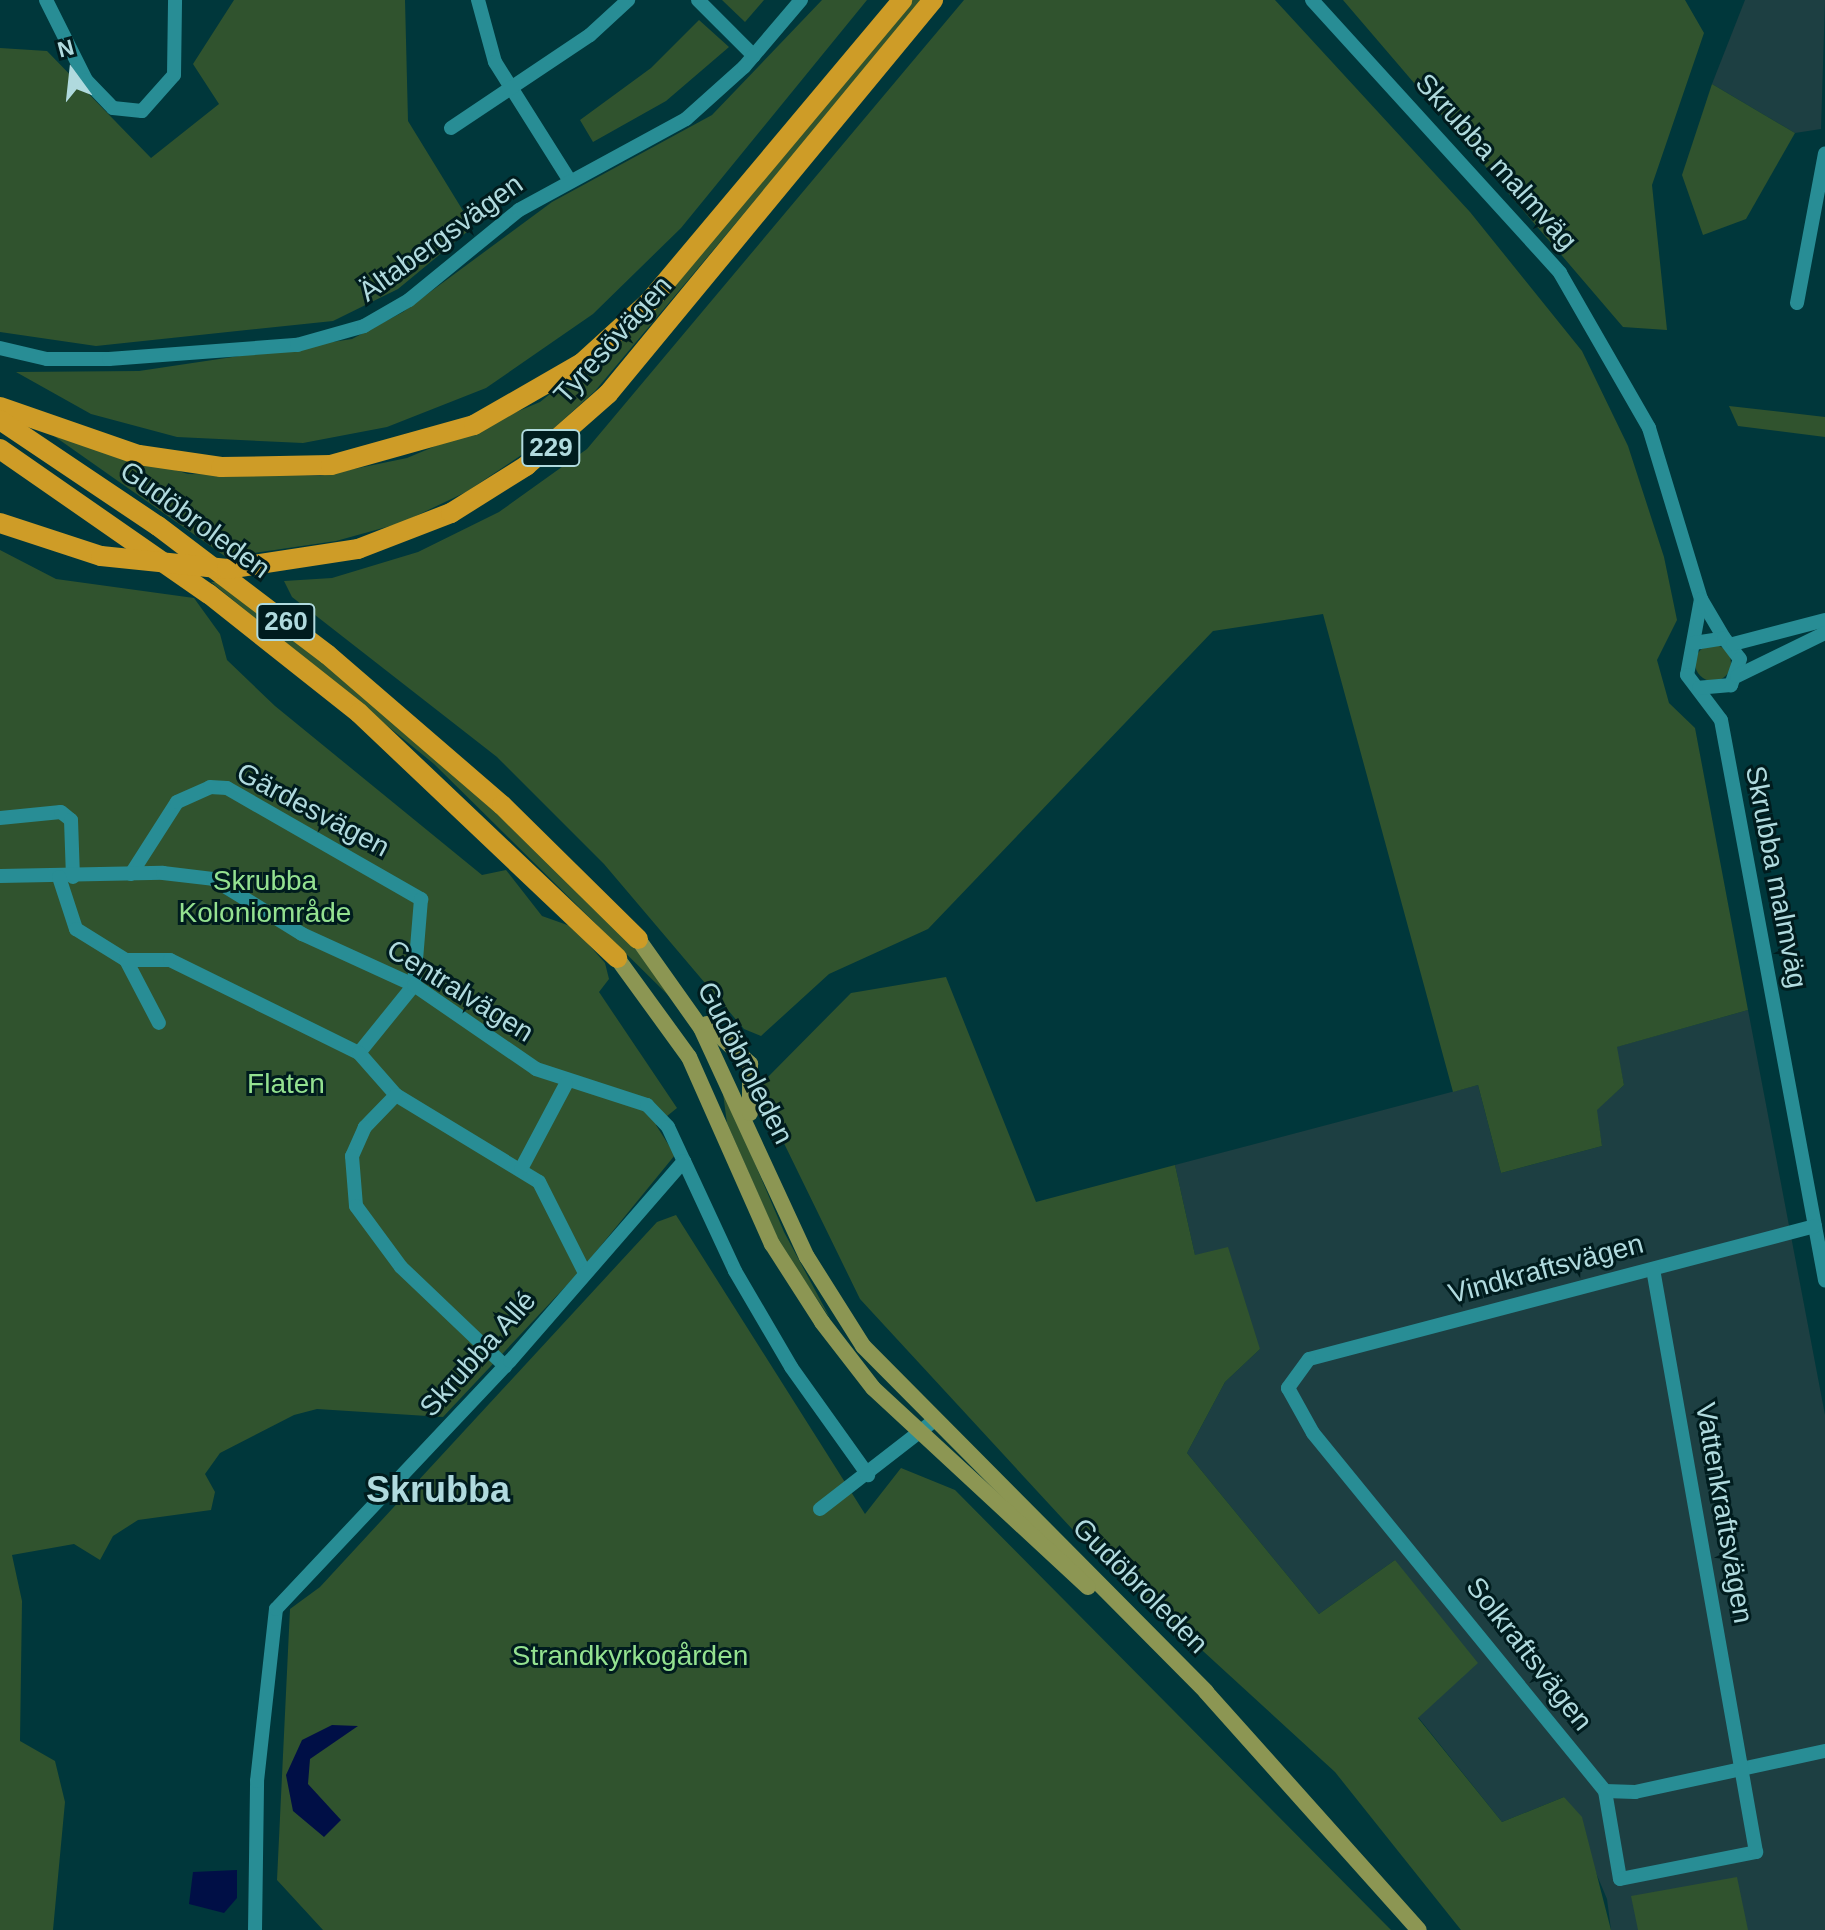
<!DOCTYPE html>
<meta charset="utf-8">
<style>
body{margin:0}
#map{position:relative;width:1825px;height:1930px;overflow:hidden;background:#00373b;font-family:Arial,sans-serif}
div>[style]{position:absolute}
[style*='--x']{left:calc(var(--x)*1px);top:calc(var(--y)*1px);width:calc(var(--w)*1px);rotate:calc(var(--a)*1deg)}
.built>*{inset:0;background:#1d3f42}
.green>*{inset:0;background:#30532e}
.round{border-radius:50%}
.water>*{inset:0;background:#000f46}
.minor>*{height:14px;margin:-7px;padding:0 7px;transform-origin:7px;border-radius:7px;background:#288d95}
.major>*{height:16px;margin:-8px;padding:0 8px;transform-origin:8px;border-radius:8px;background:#8c9653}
.highway>*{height:20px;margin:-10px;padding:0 10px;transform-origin:10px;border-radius:10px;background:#ce9c27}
span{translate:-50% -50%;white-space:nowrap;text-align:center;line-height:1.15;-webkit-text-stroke:6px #001c1e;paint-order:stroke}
.shield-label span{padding:2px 6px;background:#001c1e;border:2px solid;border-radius:6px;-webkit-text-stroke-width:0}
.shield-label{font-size:26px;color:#b0dade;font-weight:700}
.street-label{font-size:28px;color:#b0dade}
.park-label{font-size:28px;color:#94e290}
.district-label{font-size:36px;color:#b0dade;font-weight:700}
.north{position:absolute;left:32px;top:32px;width:80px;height:80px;-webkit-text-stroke:6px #001c1e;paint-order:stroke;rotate:345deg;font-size:22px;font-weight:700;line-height:32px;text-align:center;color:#b0dade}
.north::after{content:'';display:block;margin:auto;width:28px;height:36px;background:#b0dade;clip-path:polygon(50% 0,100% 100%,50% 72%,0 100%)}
</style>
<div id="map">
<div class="built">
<i style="clip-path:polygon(1745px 0,1825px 0,1821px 129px,1795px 133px,1712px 84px)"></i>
<i style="clip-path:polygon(1748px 1010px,1825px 1415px,1825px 1930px,1611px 1930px,1607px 1899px,1564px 1797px,1502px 1822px,1418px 1717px,1395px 1560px,1319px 1614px,1187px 1453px,1225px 1382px,1260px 1349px,1195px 1255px,1175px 1165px,1478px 1085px,1501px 1173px,1602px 1146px,1596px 1110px,1624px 1085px,1616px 1047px)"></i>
</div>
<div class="green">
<i style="clip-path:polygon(234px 0,405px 0,408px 121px,473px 227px,398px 289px,333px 321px,96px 346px,0 332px,0 48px,47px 51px,151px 158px,219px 104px,193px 64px)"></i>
<i style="clip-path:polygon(722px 0,764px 0,745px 22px)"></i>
<i style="clip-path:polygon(822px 0,867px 0,681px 228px,593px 314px,486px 388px,387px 427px,303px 443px,177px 437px,91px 414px,16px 372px,139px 371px,352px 339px,403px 312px,552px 202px,712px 115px)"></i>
<i style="clip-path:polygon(911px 0,923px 0,595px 391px,532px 448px,466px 492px,401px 523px,336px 541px,226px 557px,44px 429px,188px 474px,320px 476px,407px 458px,540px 402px,654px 311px)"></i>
<i style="clip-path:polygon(964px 0,1275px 0,1470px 212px,1582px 351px,1628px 446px,1664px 557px,1677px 620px,1657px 660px,1669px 703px,1695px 728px,1748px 1010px,1617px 1047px,1624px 1085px,1597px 1110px,1602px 1146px,1501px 1173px,1478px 1085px,1453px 1092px,1323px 614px,1213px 631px,928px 929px,829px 974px,761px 1036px,744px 1029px,604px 864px,497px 757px,292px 597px,284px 581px,332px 578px,418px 552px,499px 512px,587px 449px)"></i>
<i style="clip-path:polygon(1343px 0,1685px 0,1704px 33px,1652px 185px,1667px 330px,1623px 327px)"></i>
<i style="clip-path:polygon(699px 20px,729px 47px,666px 101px,593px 142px,580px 120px,651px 68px)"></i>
<i style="clip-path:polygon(1712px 84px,1795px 133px,1746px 219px,1703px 235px,1682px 175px)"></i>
<i style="clip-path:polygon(1729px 406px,1825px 417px,1825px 437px,1738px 426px)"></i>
<i style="clip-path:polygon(0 550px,56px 579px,194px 598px,220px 634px,227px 660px,275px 706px,482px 875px,506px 870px,542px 916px,573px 927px,605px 963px,609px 979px,599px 992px,677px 1108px,656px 1125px,675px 1155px,581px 1270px,443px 1417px,317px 1409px,294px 1415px,220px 1453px,205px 1474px,215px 1492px,211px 1510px,138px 1520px,113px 1536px,100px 1560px,74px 1544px,12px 1555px,22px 1601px,20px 1741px,55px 1761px,65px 1802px,53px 1930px,0 1930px)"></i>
<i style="clip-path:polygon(211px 582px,222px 582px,348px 680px,505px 818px,627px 938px,652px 968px,709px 1054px,672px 999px,434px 764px)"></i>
<i class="round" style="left:1695px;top:645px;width:36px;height:36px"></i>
<i style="clip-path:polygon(946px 977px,1036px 1202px,1175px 1165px,1195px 1255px,1228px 1247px,1260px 1349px,1225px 1382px,1187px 1453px,1319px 1614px,1395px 1560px,1478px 1663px,1418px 1718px,1502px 1822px,1564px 1797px,1582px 1817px,1611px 1930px,1461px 1930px,1335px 1772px,1085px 1543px,860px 1299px,757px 1088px,851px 993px)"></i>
<i style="clip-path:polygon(722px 1086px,784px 1232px,830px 1318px,781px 1246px,727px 1123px)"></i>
<i style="clip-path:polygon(676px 1215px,865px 1514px,901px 1468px,955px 1490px,1391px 1930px,323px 1930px,277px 1880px,290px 1609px,320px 1587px,657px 1222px)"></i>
<i style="clip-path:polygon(1737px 1877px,1748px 1930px,1638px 1930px,1631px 1896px)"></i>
</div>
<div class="water">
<i style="clip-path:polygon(332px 1725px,358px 1726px,310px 1759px,308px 1784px,341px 1820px,324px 1837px,293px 1811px,286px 1775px,302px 1740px)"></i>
<i style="clip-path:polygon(237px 1870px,237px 1898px,224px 1913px,189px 1904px,193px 1872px)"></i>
</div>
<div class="minor">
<i style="--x:46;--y:0;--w:89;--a:63.4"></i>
<i style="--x:86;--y:80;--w:39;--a:46"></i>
<i style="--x:113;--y:108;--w:29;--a:6"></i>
<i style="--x:142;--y:111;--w:48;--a:-48.4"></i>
<i style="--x:174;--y:75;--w:75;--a:-89.2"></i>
<i style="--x:478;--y:0;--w:64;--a:74.7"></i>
<i style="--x:495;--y:62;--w:141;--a:57.8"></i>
<i style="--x:698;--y:0;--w:79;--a:45"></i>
<i style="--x:1312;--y:0;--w:369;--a:47.7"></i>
<i style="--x:1560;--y:273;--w:179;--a:60.1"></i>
<i style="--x:1649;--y:428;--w:179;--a:73.1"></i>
<i style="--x:1701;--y:599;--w:77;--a:100.4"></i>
<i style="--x:1687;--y:675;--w:56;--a:52.9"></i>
<i style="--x:1721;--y:720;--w:570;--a:79.48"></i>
<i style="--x:451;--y:128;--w:167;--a:-33.8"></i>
<i style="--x:590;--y:35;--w:52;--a:-42.6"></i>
<i style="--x:1797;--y:303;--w:152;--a:-79.4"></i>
<i style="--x:0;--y:348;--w:48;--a:13.2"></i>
<i style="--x:47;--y:359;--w:62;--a:0"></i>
<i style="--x:109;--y:359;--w:189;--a:-4.3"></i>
<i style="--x:297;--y:345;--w:70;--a:-15.8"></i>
<i style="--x:364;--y:326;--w:52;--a:-30"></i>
<i style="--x:409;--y:300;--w:142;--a:-39.3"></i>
<i style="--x:519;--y:210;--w:190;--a:-28.6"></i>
<i style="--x:686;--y:119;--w:78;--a:-41.9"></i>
<i style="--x:744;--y:67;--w:88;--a:-49.6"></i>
<i style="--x:1701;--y:599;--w:45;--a:59.5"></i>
<i style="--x:1694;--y:643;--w:30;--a:-9"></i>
<i style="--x:1724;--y:638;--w:26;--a:53"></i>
<i style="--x:1740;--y:659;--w:28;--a:109"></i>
<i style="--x:1731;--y:685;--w:32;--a:175"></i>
<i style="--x:1733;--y:644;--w:95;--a:-14.6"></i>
<i style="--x:1737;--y:676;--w:98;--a:-26"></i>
<i style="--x:0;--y:818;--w:61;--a:-5.6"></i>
<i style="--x:61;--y:812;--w:13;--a:39"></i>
<i style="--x:71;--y:820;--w:57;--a:88"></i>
<i style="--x:131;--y:874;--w:85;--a:-57.4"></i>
<i style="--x:177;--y:802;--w:36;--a:-24"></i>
<i style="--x:210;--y:787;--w:17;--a:3"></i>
<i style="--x:227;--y:788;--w:224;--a:29.8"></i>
<i style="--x:421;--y:899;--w:86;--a:94.7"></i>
<i style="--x:414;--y:985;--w:87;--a:129"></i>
<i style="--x:0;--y:876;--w:163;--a:-1.1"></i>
<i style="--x:163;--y:873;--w:50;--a:6.8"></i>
<i style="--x:213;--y:879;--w:105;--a:31.7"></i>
<i style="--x:302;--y:934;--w:123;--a:24.5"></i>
<i style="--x:414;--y:985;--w:148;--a:34.5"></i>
<i style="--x:536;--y:1069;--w:117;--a:18"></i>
<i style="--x:647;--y:1105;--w:30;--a:46"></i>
<i style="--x:668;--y:1127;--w:38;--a:65"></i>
<i style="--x:59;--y:877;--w:55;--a:71.9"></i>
<i style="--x:76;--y:929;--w:59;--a:31.8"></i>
<i style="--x:126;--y:960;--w:71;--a:62.4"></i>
<i style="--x:126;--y:960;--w:44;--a:0"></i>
<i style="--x:170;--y:960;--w:211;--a:26.2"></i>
<i style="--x:359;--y:1053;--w:56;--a:48.6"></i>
<i style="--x:396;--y:1095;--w:167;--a:31.3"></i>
<i style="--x:539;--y:1182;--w:102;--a:63.2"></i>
<i style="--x:396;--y:1095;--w:45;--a:134.1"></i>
<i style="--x:365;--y:1127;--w:32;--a:114"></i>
<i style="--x:352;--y:1156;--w:50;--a:85.4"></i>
<i style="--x:356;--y:1206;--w:76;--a:53.6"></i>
<i style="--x:401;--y:1267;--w:144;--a:43.6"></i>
<i style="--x:521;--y:1169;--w:96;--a:-62.1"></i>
<i style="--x:1815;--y:1226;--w:523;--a:165.27"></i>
<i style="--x:1309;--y:1359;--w:36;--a:126"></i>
<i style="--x:1288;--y:1388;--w:51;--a:60.9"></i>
<i style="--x:1313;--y:1433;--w:462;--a:50.8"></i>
<i style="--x:1605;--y:1791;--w:30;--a:2"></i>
<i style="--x:1635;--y:1792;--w:194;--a:-12.2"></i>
<i style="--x:820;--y:1509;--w:142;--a:-37.8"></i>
<i style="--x:1605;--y:1791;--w:89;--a:80.3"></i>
<i style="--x:1620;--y:1879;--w:139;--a:-11.2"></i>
<i style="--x:1756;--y:1852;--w:592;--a:-100.02"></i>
<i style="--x:255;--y:1930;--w:149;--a:-89.2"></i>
<i style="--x:257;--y:1781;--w:173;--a:-83.7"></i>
<i style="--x:276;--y:1609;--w:341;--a:-46.7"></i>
<i style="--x:510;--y:1361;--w:265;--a:-49"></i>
<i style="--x:684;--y:1161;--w:121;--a:65.1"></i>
<i style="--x:735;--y:1271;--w:111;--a:59.7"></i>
<i style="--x:791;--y:1367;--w:133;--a:54.5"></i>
</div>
<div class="major">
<i style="--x:638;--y:939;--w:109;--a:54.7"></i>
<i style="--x:701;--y:1028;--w:252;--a:65.2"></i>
<i style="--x:807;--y:1257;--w:105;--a:57.8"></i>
<i style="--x:863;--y:1346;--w:487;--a:45.2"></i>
<i style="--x:1206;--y:1692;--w:319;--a:48.2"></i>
<i style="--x:617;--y:958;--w:122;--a:54"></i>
<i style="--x:689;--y:1057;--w:205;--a:66.1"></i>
<i style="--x:772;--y:1244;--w:93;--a:57.3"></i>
<i style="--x:822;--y:1322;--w:83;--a:52.3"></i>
<i style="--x:873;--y:1388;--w:293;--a:42.8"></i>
<i style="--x:707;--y:1024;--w:59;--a:42.9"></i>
<i style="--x:750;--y:1064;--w:49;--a:90"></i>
</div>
<div class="highway">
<i style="--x:0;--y:407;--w:147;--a:19.1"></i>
<i style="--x:139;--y:455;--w:83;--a:8.3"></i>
<i style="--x:221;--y:467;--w:110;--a:-1"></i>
<i style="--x:331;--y:465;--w:148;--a:-15.6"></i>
<i style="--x:474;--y:425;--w:125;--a:-29.9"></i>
<i style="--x:582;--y:363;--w:91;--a:-42.3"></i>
<i style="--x:649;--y:302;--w:394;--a:-50"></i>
<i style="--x:0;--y:420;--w:190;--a:33.9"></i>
<i style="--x:158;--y:526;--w:213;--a:37.2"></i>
<i style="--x:328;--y:655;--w:230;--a:40.8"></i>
<i style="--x:502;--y:805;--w:191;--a:44.6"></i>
<i style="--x:0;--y:449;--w:254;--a:34.8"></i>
<i style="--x:209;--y:594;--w:191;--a:38.4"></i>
<i style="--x:359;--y:713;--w:356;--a:43.5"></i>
<i style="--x:0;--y:523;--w:106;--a:18.1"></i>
<i style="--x:101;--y:556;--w:127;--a:5.9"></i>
<i style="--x:227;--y:569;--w:133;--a:-8.7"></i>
<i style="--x:358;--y:549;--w:100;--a:-21.2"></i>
<i style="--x:451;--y:513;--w:89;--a:-32.1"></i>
<i style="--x:526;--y:466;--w:109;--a:-41.3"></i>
<i style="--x:608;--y:394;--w:511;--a:-50.48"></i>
</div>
<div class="shield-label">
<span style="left:551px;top:448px">229</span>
<span style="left:286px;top:622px">260</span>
</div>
<div class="street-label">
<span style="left:1496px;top:162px;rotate:48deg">Skrubba malmväg</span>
<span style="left:441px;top:238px;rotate:-36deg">Ältabergsvägen</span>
<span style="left:613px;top:340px;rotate:-48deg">Tyresövägen</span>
<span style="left:195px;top:520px;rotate:36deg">Gudöbroleden</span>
<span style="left:313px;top:810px;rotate:28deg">Gärdesvägen</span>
<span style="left:1776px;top:877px;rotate:79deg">Skrubba malmväg</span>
<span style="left:460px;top:991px;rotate:32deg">Centralvägen</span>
<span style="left:745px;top:1063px;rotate:63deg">Gudöbroleden</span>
<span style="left:1546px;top:1269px;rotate:-15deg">Vindkraftsvägen</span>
<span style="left:478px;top:1354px;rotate:-48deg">Skrubba Allé</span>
<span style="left:1724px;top:1513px;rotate:80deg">Vattenkraftsvägen</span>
<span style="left:1140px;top:1586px;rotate:45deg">Gudöbroleden</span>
<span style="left:1529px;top:1654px;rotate:52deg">Solkraftsvägen</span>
</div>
<div class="park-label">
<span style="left:265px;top:897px">Skrubba<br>Koloniområde</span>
<span style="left:286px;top:1084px">Flaten</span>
<span style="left:630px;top:1656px">Strandkyrkogården</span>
</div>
<div class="district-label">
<span style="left:438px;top:1490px">Skrubba</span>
</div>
<div class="north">N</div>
</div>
